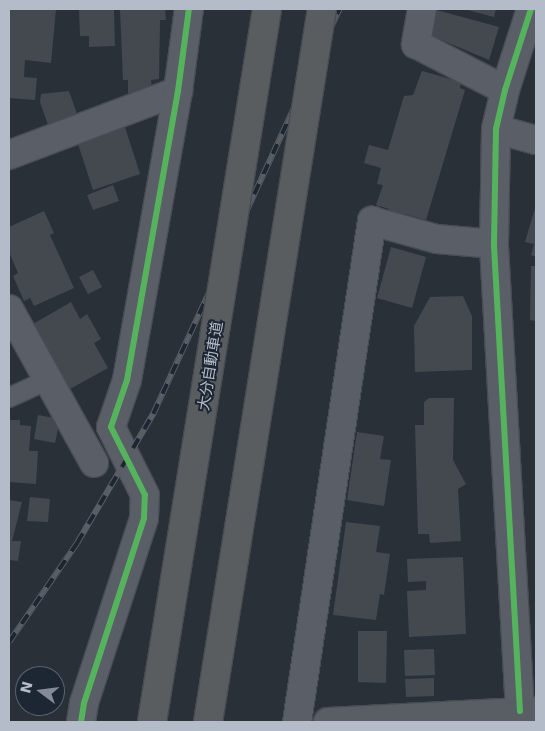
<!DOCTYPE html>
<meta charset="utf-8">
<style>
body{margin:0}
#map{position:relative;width:545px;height:731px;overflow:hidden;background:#2a3038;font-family:"DejaVu Sans","Noto Sans JP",sans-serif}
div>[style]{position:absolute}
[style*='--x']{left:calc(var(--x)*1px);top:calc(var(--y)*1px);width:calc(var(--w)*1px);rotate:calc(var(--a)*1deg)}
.building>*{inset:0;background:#444950}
.roads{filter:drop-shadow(1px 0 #484c53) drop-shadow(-1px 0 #484c53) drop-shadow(0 1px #484c53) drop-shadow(0 -1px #484c53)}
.lane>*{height:19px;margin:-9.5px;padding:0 9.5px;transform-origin:9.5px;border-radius:9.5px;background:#5a5e66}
.street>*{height:28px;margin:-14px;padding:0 14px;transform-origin:14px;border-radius:14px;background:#5a5e66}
.secondary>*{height:28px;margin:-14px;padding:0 14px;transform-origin:14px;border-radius:14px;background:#595d64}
.rail>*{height:5.5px;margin-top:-2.75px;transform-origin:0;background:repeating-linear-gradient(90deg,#1d2633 0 11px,#595d64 0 22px);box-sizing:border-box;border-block:1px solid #595d64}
.bridges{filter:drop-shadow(1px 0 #474c53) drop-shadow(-1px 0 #474c53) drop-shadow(0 1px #474c53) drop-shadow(0 -1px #474c53)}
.highway-bridge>*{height:28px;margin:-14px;padding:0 14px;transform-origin:14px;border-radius:14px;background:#5a5d60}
.cycleway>*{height:6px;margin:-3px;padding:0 3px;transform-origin:3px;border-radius:3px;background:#56b35d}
span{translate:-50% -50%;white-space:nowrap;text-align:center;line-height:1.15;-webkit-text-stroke:4px #1d2633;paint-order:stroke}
.street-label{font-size:15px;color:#b4bcc9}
.frame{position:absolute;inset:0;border:10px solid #b4bcc9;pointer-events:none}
.north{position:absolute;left:15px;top:666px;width:50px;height:50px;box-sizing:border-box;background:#1d2633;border:1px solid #59626f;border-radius:50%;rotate:285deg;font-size:14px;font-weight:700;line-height:20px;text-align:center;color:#b4bcc9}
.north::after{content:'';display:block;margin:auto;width:18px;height:22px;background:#848b96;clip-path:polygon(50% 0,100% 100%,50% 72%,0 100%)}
</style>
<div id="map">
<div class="building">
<i style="clip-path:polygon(9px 9px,56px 9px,51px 63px,25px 60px,24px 77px,37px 78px,35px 100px,9px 98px)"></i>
<i style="clip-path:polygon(79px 9px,114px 9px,115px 46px,89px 47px,89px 36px,80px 36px)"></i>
<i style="clip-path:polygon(120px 9px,165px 9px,166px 20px,160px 20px,159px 79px,151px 80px,152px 89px,128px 97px,128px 80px,123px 80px)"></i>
<i style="clip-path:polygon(433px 9px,499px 27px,489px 60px,425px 33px)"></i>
<i style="clip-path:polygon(464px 9px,496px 9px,494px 17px)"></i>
<i style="clip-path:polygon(422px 71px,461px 82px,460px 88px,465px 90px,426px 220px,405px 214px,403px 219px,387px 214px,389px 209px,376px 205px,383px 185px,377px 184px,381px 168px,364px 163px,369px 145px,388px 150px,404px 96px,413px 95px)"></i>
<i style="clip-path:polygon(69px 91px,77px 114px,48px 125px,40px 102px,41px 94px)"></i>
<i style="clip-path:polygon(125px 127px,140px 174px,93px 190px,78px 144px)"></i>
<i style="clip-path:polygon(113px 185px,119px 201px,93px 210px,87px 195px)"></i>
<i style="clip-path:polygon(536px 205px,536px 257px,531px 255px,534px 244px,525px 242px)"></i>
<i style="clip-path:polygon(44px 211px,54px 233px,50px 235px,74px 288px,34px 306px,30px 298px,24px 301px,13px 276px,18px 273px,9px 252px,9px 227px)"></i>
<i style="clip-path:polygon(391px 247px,426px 257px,412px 308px,377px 298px)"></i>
<i style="clip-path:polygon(531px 266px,536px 266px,536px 321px,530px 320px)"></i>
<i style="clip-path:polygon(93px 270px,102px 287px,88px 294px,79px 277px)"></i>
<i style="clip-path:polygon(463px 296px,472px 316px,472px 370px,415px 372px,414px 326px,430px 297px)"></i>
<i style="clip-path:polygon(71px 302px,80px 319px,87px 314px,101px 339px,94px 343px,108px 368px,70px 389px,33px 324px)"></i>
<i style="clip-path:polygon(429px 398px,454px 398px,453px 460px,466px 484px,458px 489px,461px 541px,430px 543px,429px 534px,418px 534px,415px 425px,424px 425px,424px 402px)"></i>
<i style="clip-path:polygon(38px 415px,60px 419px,55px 443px,34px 439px)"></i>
<i style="clip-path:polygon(9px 420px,20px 420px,20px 425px,31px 426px,29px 451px,38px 451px,36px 484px,9px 482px)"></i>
<i style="clip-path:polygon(357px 432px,384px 436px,380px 459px,391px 460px,384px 506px,347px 500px)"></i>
<i style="clip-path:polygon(30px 497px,50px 499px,48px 522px,27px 521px)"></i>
<i style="clip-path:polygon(9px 500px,22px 502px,12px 541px,21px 541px,18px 561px,9px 560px)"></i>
<i style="clip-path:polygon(346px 522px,380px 526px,376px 552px,390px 554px,384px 595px,380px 594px,376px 620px,333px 615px)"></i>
<i style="clip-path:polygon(463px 557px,466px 634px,409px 637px,407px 591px,426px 590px,426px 581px,408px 582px,407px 559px)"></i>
<i style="clip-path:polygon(358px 631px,387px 631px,386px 683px,358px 682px)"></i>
<i style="clip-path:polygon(434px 649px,435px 675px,405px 676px,404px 650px)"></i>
<i style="clip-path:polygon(434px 678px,434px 696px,406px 697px,405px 679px)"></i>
</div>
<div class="roads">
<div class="lane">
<i style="--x:9;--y:397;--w:43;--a:-24.8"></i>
</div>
<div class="street">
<i style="--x:422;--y:9;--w:36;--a:100"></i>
<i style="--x:416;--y:44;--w:100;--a:27.3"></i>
<i style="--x:496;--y:129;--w:41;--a:15.4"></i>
<i style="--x:9;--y:155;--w:181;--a:-20.7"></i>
<i style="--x:9;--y:309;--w:176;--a:61.1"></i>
<i style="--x:520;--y:711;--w:468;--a:-93.2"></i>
<i style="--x:494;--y:244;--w:115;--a:-89"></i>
<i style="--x:496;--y:129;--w:40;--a:-77"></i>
<i style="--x:505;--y:90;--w:85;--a:-72.2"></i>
<i style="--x:81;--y:722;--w:19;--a:-81"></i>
<i style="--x:84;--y:703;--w:194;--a:-72"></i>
<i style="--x:144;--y:518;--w:23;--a:-88"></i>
<i style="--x:145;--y:495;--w:76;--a:-116.6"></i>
<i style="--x:111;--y:427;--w:50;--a:-71.2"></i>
<i style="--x:127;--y:380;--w:293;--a:-80"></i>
<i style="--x:178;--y:91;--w:83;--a:-82.4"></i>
<i style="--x:297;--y:722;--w:507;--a:-81.49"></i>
<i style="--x:372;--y:221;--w:67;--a:15.5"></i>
<i style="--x:437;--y:239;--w:57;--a:5"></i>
</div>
<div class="secondary">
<i style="--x:328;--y:722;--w:208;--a:-3"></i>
</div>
</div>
<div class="rail">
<i style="--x:9;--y:642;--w:120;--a:-55.5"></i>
<i style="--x:77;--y:543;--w:150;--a:-59.5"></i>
<i style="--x:153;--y:414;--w:446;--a:-65.3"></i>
</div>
<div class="bridges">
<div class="highway-bridge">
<i style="--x:152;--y:722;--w:722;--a:-80.84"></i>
<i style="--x:208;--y:722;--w:722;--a:-80.92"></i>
</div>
</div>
<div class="cycleway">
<i style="--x:520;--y:711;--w:468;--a:-93.2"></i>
<i style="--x:494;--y:244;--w:115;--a:-89"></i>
<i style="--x:496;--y:129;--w:40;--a:-77"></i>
<i style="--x:505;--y:90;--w:85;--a:-72.2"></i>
<i style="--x:81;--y:722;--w:19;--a:-81"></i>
<i style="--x:84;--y:703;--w:194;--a:-72"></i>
<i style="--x:144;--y:518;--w:23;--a:-88"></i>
<i style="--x:145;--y:495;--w:76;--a:-116.6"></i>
<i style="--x:111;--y:427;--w:50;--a:-71.2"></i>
<i style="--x:127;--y:380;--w:293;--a:-80"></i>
<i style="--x:178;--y:91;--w:83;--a:-82.4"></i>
</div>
<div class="street-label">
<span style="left:211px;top:366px;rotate:-81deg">大分自動車道</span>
</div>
<div class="frame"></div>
<div class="north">N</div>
</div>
